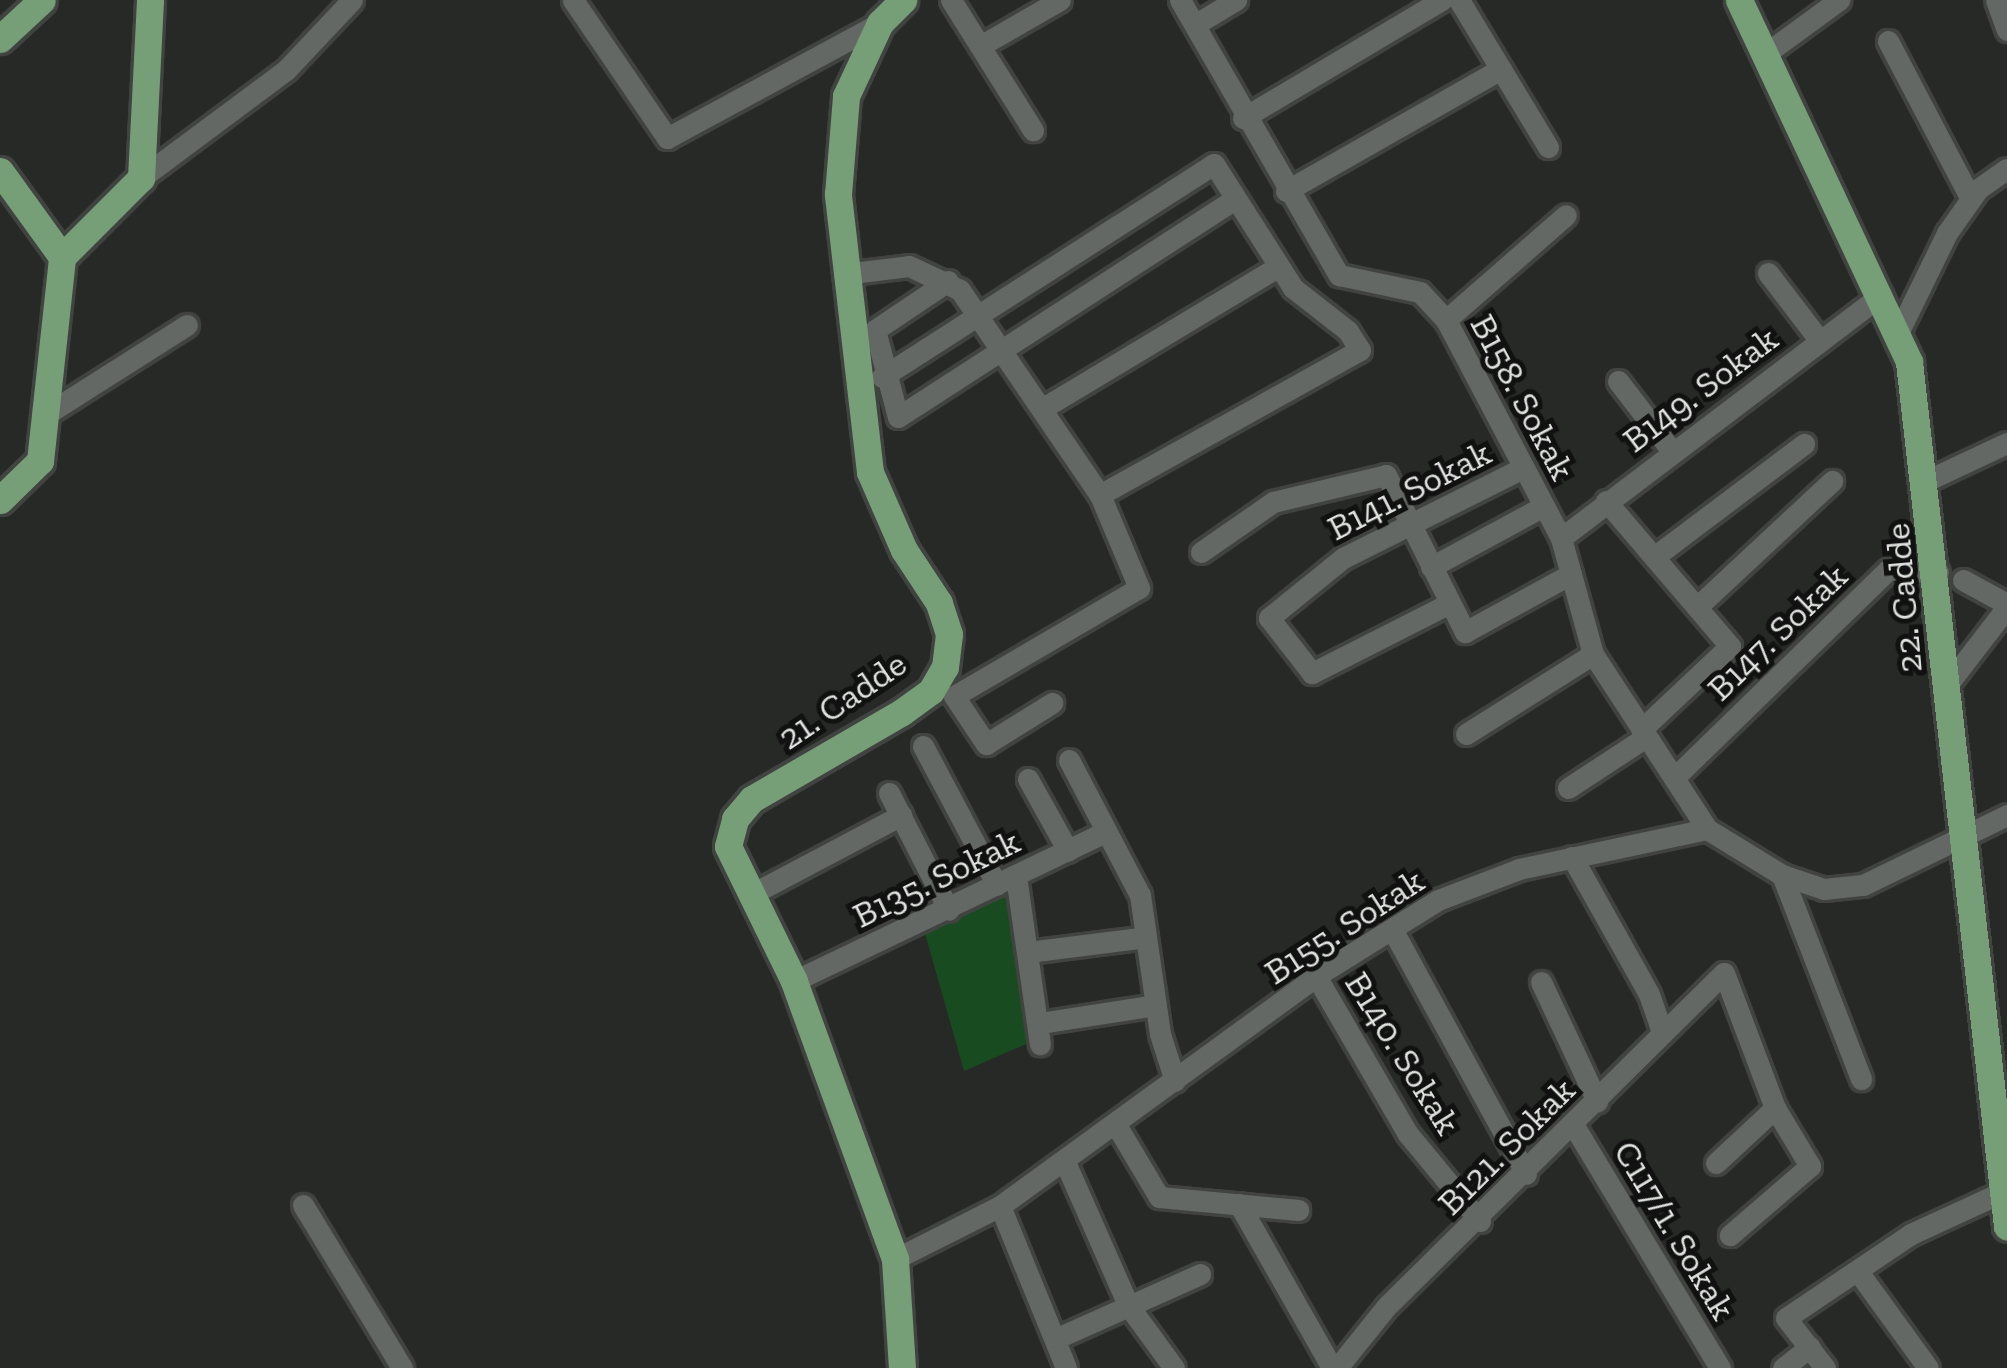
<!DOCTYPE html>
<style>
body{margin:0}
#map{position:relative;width:2007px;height:1368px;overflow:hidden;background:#262926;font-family:"Zilla Slab",serif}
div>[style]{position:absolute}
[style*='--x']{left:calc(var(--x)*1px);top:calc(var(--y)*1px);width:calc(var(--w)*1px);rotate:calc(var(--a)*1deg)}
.green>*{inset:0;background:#184c20}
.roads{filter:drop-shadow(3px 0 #414341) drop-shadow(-3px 0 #414341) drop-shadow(0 3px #414341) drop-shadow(0 -3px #414341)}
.minor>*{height:21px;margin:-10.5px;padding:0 10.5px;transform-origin:10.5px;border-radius:10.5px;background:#646864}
.major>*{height:27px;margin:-13.5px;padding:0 13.5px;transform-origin:13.5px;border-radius:13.5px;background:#769f78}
span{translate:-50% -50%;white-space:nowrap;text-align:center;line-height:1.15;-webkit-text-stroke:10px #101110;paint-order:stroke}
.street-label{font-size:36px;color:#e1e3e1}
</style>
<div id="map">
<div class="green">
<i style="clip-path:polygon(1012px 890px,1033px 1041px,964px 1071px,924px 930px)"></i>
</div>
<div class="roads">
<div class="minor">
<i style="--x:573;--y:0;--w:167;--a:55.7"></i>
<i style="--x:667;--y:138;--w:242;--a:-28.4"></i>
<i style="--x:951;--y:0;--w:154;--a:57.8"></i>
<i style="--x:1180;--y:0;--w:318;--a:60"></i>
<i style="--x:1339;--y:275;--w:83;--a:11.9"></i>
<i style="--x:1420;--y:292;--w:38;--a:47"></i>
<i style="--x:1446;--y:320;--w:246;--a:62.2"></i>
<i style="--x:1561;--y:538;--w:120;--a:74.6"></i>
<i style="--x:1593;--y:654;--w:209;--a:56.9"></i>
<i style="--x:1459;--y:0;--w:172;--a:58.8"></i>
<i style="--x:1996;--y:0;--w:32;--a:70"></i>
<i style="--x:1196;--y:24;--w:47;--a:-31"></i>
<i style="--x:1888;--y:41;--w:178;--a:62.3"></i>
<i style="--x:980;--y:46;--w:92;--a:-29.9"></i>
<i style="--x:1765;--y:54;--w:92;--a:-36.1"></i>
<i style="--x:1243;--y:118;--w:231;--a:-30.7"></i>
<i style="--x:141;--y:178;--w:181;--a:-36.7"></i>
<i style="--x:286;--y:70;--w:96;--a:-46.7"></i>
<i style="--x:1286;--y:191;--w:247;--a:-29.6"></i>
<i style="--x:1768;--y:273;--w:86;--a:52.6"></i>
<i style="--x:844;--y:274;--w:65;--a:-7"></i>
<i style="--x:909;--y:266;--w:56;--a:25.2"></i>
<i style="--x:960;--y:290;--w:248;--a:55.7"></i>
<i style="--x:1100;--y:495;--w:101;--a:67.2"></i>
<i style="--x:1139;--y:588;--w:214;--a:149.7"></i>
<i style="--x:954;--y:696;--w:58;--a:56.3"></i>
<i style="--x:986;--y:744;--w:78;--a:-31.8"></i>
<i style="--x:948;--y:281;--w:88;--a:146.1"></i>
<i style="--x:875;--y:330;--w:90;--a:75.2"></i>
<i style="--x:898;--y:417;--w:401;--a:-32.9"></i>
<i style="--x:1446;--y:320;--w:159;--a:-41.2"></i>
<i style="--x:1900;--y:329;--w:107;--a:-63.9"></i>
<i style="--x:1947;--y:233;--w:54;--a:-54.8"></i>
<i style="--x:1978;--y:189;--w:35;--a:-35"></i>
<i style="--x:882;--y:377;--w:394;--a:-32.7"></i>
<i style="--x:1214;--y:164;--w:147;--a:57.5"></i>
<i style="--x:1293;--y:288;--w:70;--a:38"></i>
<i style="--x:1348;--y:331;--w:22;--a:58"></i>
<i style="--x:1360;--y:350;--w:298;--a:150.9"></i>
<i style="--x:1618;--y:381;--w:88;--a:52.4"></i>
<i style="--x:1043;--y:408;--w:275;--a:-31"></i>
<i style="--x:45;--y:415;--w:168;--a:-32.4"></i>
<i style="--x:1928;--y:480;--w:87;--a:-25.1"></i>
<i style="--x:1606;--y:501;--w:191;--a:49.5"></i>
<i style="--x:1730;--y:646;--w:122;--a:136.7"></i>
<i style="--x:1561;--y:538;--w:402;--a:-37.2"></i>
<i style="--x:1201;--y:552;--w:88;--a:-34.8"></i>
<i style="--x:1273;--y:502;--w:116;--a:-13.4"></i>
<i style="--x:1386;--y:475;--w:176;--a:63.3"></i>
<i style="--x:1465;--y:632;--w:121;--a:-28.7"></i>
<i style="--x:1654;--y:557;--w:188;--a:-37"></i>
<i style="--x:1431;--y:567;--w:128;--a:-28.4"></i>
<i style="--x:1963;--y:580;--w:50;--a:28.6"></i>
<i style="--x:1450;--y:603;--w:155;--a:153.1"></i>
<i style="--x:1312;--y:673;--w:70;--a:-128"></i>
<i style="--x:1269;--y:618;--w:95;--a:-39"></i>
<i style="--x:1343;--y:558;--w:201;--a:-26.6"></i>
<i style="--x:1697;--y:607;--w:185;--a:-43"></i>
<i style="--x:1947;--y:685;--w:98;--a:-52.4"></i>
<i style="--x:1466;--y:734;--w:150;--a:-32.2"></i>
<i style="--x:923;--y:746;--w:157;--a:62"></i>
<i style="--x:1069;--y:760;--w:153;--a:62.3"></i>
<i style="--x:1140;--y:895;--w:140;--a:81.8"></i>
<i style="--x:1160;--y:1034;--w:49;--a:72.3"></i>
<i style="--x:1676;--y:776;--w:296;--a:-44.2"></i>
<i style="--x:1888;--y:570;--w:50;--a:2.3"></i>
<i style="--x:1028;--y:779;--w:82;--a:60.9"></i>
<i style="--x:1568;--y:788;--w:93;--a:-33.2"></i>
<i style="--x:889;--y:793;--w:131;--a:62.9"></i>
<i style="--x:1572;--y:857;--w:157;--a:60.7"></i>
<i style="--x:1649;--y:994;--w:40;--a:71.1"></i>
<i style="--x:1782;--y:875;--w:219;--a:68.8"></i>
<i style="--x:1016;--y:876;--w:170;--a:81.9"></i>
<i style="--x:752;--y:894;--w:169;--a:-27.9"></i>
<i style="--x:1392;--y:929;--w:279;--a:61.3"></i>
<i style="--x:1028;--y:952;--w:119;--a:-7.2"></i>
<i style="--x:1316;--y:976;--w:183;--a:59.8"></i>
<i style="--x:1408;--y:1134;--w:113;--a:50.4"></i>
<i style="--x:794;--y:981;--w:345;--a:-25.6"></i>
<i style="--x:1541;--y:982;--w:132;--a:64.8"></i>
<i style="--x:1040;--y:1023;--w:117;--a:-8.8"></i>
<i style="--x:1115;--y:1123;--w:86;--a:59.3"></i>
<i style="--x:1159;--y:1197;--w:140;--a:5.3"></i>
<i style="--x:1574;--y:1126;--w:283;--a:58.9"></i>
<i style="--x:1065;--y:1162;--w:156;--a:66.2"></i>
<i style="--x:1128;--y:1305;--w:78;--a:53.9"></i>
<i style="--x:1716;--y:1163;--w:81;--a:-43"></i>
<i style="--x:1239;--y:1204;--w:189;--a:60.4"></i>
<i style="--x:303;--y:1205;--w:191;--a:58.7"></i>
<i style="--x:1000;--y:1206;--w:175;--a:67.8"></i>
<i style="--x:895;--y:1259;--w:118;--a:-26.8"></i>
<i style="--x:1000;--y:1206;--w:391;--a:-36"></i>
<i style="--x:1316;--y:976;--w:144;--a:-31.9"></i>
<i style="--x:1438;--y:900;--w:87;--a:-20.9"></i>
<i style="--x:1519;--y:869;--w:192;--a:-12"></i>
<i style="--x:1707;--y:829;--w:88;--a:31.5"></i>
<i style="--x:1782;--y:875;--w:44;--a:18.4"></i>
<i style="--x:1824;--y:889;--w:39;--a:-6"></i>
<i style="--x:1863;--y:885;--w:160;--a:-25.9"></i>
<i style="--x:1859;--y:1273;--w:117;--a:54"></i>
<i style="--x:1055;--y:1339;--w:159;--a:-24.1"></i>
<i style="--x:1337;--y:1368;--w:78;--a:-51.2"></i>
<i style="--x:1386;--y:1307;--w:475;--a:-44.7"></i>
<i style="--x:1724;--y:973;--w:144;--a:69.3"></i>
<i style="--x:1775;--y:1108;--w:68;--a:58.9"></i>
<i style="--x:1810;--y:1166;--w:106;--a:139.2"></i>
<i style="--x:1783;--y:1368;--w:34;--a:-38"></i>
<i style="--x:1825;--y:1368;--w:63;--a:-128"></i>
<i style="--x:1786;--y:1318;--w:151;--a:-33.9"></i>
<i style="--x:1911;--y:1234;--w:98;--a:-24.7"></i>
</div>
<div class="major">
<i style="--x:1739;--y:0;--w:400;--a:64.8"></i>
<i style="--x:1909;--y:362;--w:870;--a:83.53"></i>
<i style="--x:0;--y:39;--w:57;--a:-42.9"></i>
<i style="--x:0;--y:171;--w:106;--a:54.2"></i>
<i style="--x:62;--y:257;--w:112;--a:-45"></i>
<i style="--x:141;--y:178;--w:178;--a:-87.1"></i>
<i style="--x:0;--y:500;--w:56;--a:-44.3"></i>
<i style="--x:40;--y:461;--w:205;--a:-83.8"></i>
<i style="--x:902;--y:1368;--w:109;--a:-93.7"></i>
<i style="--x:895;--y:1259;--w:296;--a:-110"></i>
<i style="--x:794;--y:981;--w:150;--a:-116.1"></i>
<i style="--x:728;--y:846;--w:28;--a:-75"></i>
<i style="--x:735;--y:819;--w:26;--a:-50"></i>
<i style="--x:752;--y:799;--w:173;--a:-30.1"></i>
<i style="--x:902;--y:712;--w:36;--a:-36"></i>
<i style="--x:931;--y:691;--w:28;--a:-60"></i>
<i style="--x:945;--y:667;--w:33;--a:-83"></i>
<i style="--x:949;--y:634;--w:33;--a:-108"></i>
<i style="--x:939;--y:603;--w:64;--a:-123.4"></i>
<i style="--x:904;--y:550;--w:85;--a:-113.6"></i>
<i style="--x:870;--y:472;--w:280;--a:-96.6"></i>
<i style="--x:838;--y:194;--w:98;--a:-85.3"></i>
<i style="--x:846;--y:96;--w:81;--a:-65"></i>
<i style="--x:880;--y:23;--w:33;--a:-45"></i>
</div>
</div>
<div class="street-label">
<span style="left:1700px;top:389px;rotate:-37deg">B149. Sokak</span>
<span style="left:1523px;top:397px;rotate:62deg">B158. Sokak</span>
<span style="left:1409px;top:490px;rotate:-27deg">B141. Sokak</span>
<span style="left:1903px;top:598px;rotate:-95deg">22. Cadde</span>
<span style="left:1777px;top:632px;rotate:-44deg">B147. Sokak</span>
<span style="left:842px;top:700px;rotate:-34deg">21. Cadde</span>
<span style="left:936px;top:878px;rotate:-26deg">B135. Sokak</span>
<span style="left:1344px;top:926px;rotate:-33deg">B155. Sokak</span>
<span style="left:1403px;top:1053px;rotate:58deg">B140. Sokak</span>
<span style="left:1506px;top:1146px;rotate:-45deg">B121. Sokak</span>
<span style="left:1675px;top:1230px;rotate:59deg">C117/1. Sokak</span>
</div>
</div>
